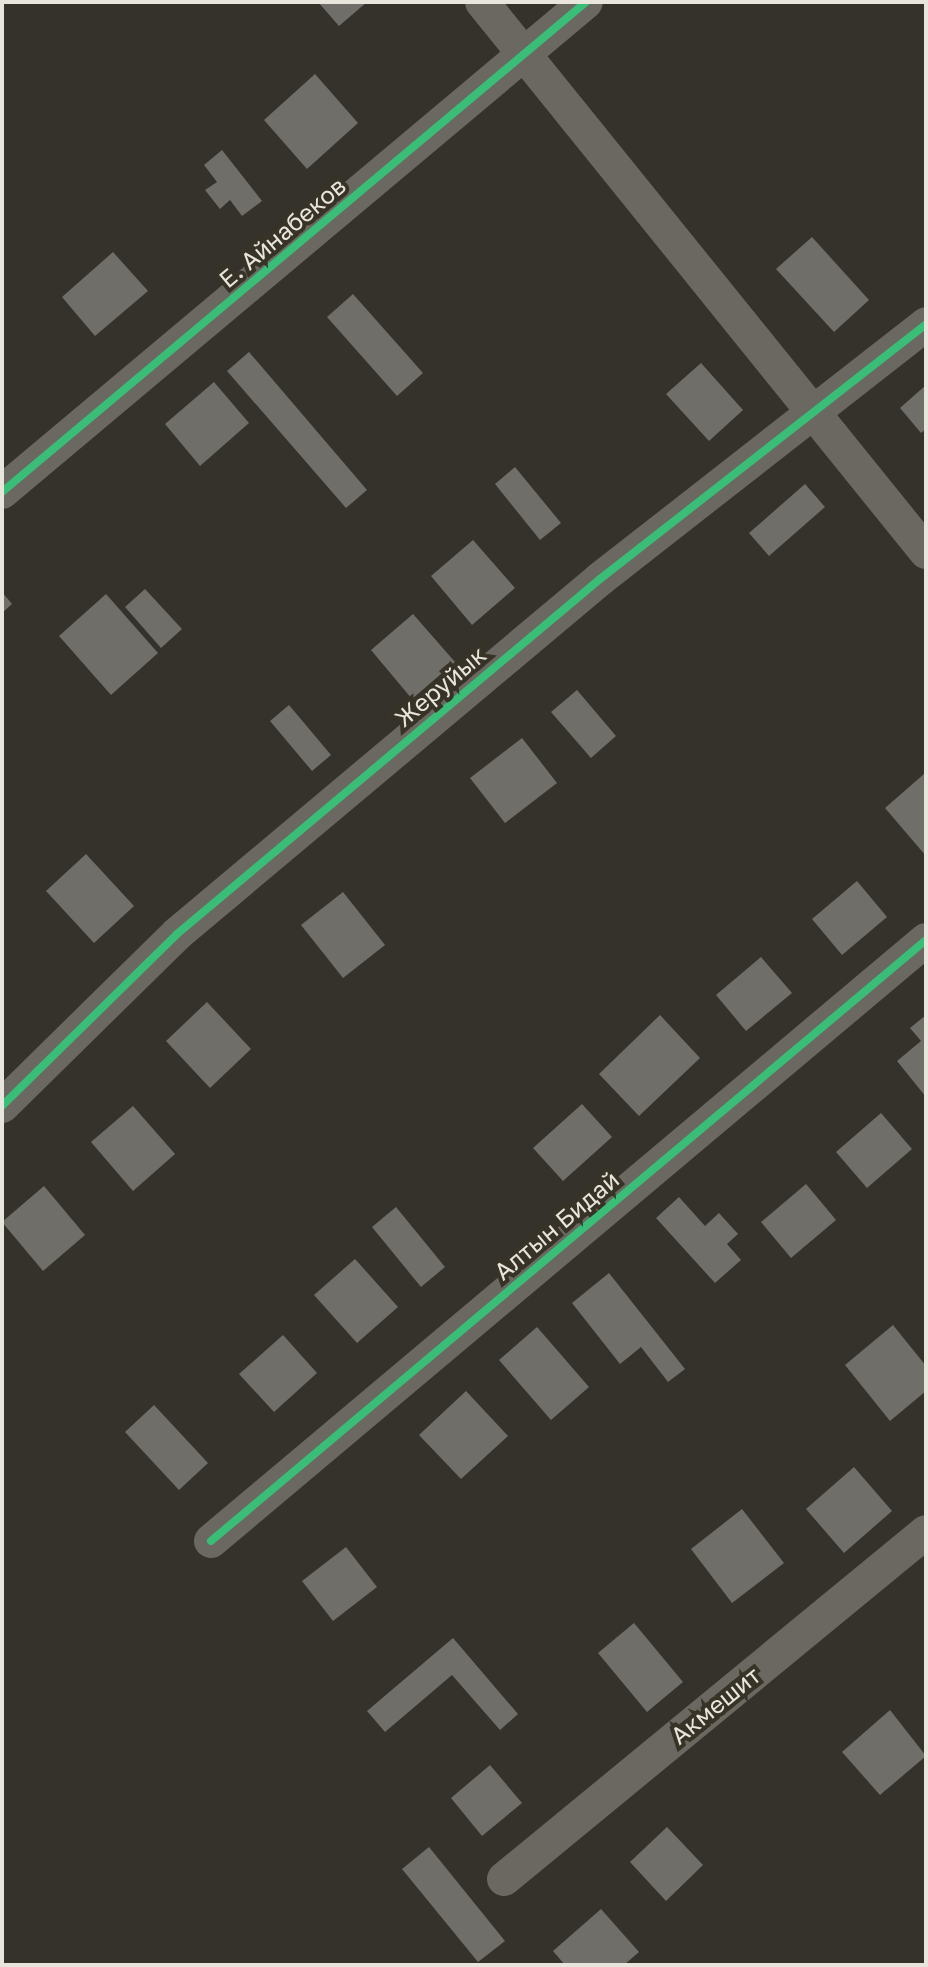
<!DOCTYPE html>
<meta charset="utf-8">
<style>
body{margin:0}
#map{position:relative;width:928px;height:1967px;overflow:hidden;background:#34322b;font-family:"Golos Text",sans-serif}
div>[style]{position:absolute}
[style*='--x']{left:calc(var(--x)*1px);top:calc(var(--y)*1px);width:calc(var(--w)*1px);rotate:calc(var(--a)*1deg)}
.building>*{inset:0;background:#706e69}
.minor>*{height:34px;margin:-17px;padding:0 17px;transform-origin:17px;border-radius:17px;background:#6a6860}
.cycleway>*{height:8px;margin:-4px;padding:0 4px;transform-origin:4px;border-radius:4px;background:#3abd76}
span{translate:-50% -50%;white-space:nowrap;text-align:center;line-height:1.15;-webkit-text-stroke:8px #383327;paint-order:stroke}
.street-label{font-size:24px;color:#e8e5dd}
.frame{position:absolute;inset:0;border:4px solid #e8e5dd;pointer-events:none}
</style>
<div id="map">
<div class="building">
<i style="clip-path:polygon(318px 2px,367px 2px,339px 26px)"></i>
<i style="clip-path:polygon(315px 74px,358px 123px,307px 169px,264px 120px)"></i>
<i style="clip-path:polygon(222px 150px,262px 201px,242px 216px,230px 200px,220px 209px,205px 190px,217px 182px,204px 165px)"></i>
<i style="clip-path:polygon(812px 237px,869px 300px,834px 332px,776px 269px)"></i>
<i style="clip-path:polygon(113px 252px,148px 291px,95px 336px,62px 297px)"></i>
<i style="clip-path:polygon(353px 294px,423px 373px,397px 396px,327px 317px)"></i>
<i style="clip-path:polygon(249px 352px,367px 490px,346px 508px,227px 371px)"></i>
<i style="clip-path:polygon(701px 363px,743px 410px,709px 441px,666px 394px)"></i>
<i style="clip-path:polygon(214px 382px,249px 423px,200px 466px,165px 424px)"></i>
<i style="clip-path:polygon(926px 385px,926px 429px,921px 433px,900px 408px)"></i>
<i style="clip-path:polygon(515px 467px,561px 523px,540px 540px,495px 484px)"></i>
<i style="clip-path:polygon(805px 484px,825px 507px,769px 556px,749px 533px)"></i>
<i style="clip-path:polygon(473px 540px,515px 588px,472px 625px,431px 576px)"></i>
<i style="clip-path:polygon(145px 589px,182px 629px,161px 648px,125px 607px)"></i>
<i style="clip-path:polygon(2px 592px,12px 604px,2px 613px)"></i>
<i style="clip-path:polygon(106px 594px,158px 653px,111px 695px,59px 636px)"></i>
<i style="clip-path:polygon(413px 614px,455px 662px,412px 699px,371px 650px)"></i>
<i style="clip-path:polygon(577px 690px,616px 736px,591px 758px,551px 712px)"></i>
<i style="clip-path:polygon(289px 705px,331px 755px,312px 771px,270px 721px)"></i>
<i style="clip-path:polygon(522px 738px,557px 783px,505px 823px,470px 778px)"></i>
<i style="clip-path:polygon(924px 774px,926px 777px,926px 856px,885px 808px)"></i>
<i style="clip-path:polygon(86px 854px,134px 906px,94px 943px,46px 891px)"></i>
<i style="clip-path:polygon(857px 881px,887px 917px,842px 955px,812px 919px)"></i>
<i style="clip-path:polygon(343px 892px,385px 945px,343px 978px,301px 925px)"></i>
<i style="clip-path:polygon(761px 957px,792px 993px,746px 1031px,716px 995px)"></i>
<i style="clip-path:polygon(207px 1002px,251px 1049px,210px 1088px,166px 1041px)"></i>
<i style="clip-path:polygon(660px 1015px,700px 1058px,639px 1116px,599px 1074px)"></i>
<i style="clip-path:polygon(926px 1015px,926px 1097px,897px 1061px,921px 1041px,910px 1028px)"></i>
<i style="clip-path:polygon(582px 1104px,612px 1137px,563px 1181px,533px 1148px)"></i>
<i style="clip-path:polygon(133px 1106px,175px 1154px,133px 1191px,91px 1142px)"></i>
<i style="clip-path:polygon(881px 1113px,912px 1149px,867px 1188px,836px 1152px)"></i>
<i style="clip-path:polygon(806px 1184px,836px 1220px,791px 1258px,761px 1222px)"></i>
<i style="clip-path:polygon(44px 1186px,85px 1235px,43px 1271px,2px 1222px)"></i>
<i style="clip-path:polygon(679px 1197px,705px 1226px,719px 1213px,738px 1234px,727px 1244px,741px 1260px,715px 1283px,656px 1218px)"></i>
<i style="clip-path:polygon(396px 1207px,445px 1267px,421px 1287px,372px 1227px)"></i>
<i style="clip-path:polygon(355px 1259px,398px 1307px,357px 1343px,314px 1295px)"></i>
<i style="clip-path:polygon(609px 1273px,685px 1369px,668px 1382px,641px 1347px,620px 1364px,572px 1303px)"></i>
<i style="clip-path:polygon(893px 1325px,926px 1366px,926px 1391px,890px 1421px,845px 1365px)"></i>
<i style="clip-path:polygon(537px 1327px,589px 1387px,551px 1420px,499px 1360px)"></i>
<i style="clip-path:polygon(283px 1335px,317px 1373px,274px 1412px,239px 1374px)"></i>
<i style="clip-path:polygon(466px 1391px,508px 1436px,461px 1479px,419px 1435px)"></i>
<i style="clip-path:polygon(154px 1405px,208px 1463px,179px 1490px,125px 1432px)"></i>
<i style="clip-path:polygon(854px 1467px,892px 1511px,844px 1553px,806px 1509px)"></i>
<i style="clip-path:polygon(742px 1509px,784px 1563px,732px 1603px,691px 1549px)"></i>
<i style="clip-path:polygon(346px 1547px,377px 1587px,333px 1621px,302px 1581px)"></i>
<i style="clip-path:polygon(634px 1623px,683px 1682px,647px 1712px,598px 1653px)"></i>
<i style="clip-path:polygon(453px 1638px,518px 1714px,500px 1730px,452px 1675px,385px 1732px,367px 1711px)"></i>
<i style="clip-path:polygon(890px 1710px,926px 1756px,880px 1795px,842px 1752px)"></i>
<i style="clip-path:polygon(490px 1765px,522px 1803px,482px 1836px,451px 1798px)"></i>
<i style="clip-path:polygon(667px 1827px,703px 1865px,666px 1901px,630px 1862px)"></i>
<i style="clip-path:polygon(429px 1847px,505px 1941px,478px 1962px,402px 1869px)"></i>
<i style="clip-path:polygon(601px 1909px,639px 1952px,624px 1965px,565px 1965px,553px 1951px)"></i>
</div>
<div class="minor">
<i style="--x:482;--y:2;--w:707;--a:51.09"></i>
<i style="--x:2;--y:492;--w:762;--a:-40"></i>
<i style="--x:2;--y:1106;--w:245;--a:-44.5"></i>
<i style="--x:177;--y:934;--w:552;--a:-40"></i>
<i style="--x:600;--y:579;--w:414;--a:-38"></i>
<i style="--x:211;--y:1541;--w:934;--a:-40.05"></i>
<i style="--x:504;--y:1879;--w:546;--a:-39.43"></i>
</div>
<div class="cycleway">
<i style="--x:2;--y:492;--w:762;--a:-40"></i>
<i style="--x:2;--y:1106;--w:245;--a:-44.5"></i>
<i style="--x:177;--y:934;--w:552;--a:-40"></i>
<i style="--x:600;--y:579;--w:414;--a:-38"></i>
<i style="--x:211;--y:1541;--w:934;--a:-40.05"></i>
</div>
<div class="street-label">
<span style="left:282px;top:232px;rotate:-40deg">Е. Айнабеков</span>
<span style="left:440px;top:686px;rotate:-40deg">Жеруйык</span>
<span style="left:556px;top:1225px;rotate:-40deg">Алтын Бидай</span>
<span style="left:715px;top:1705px;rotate:-39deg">Акмешит</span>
</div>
<div class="frame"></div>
</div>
